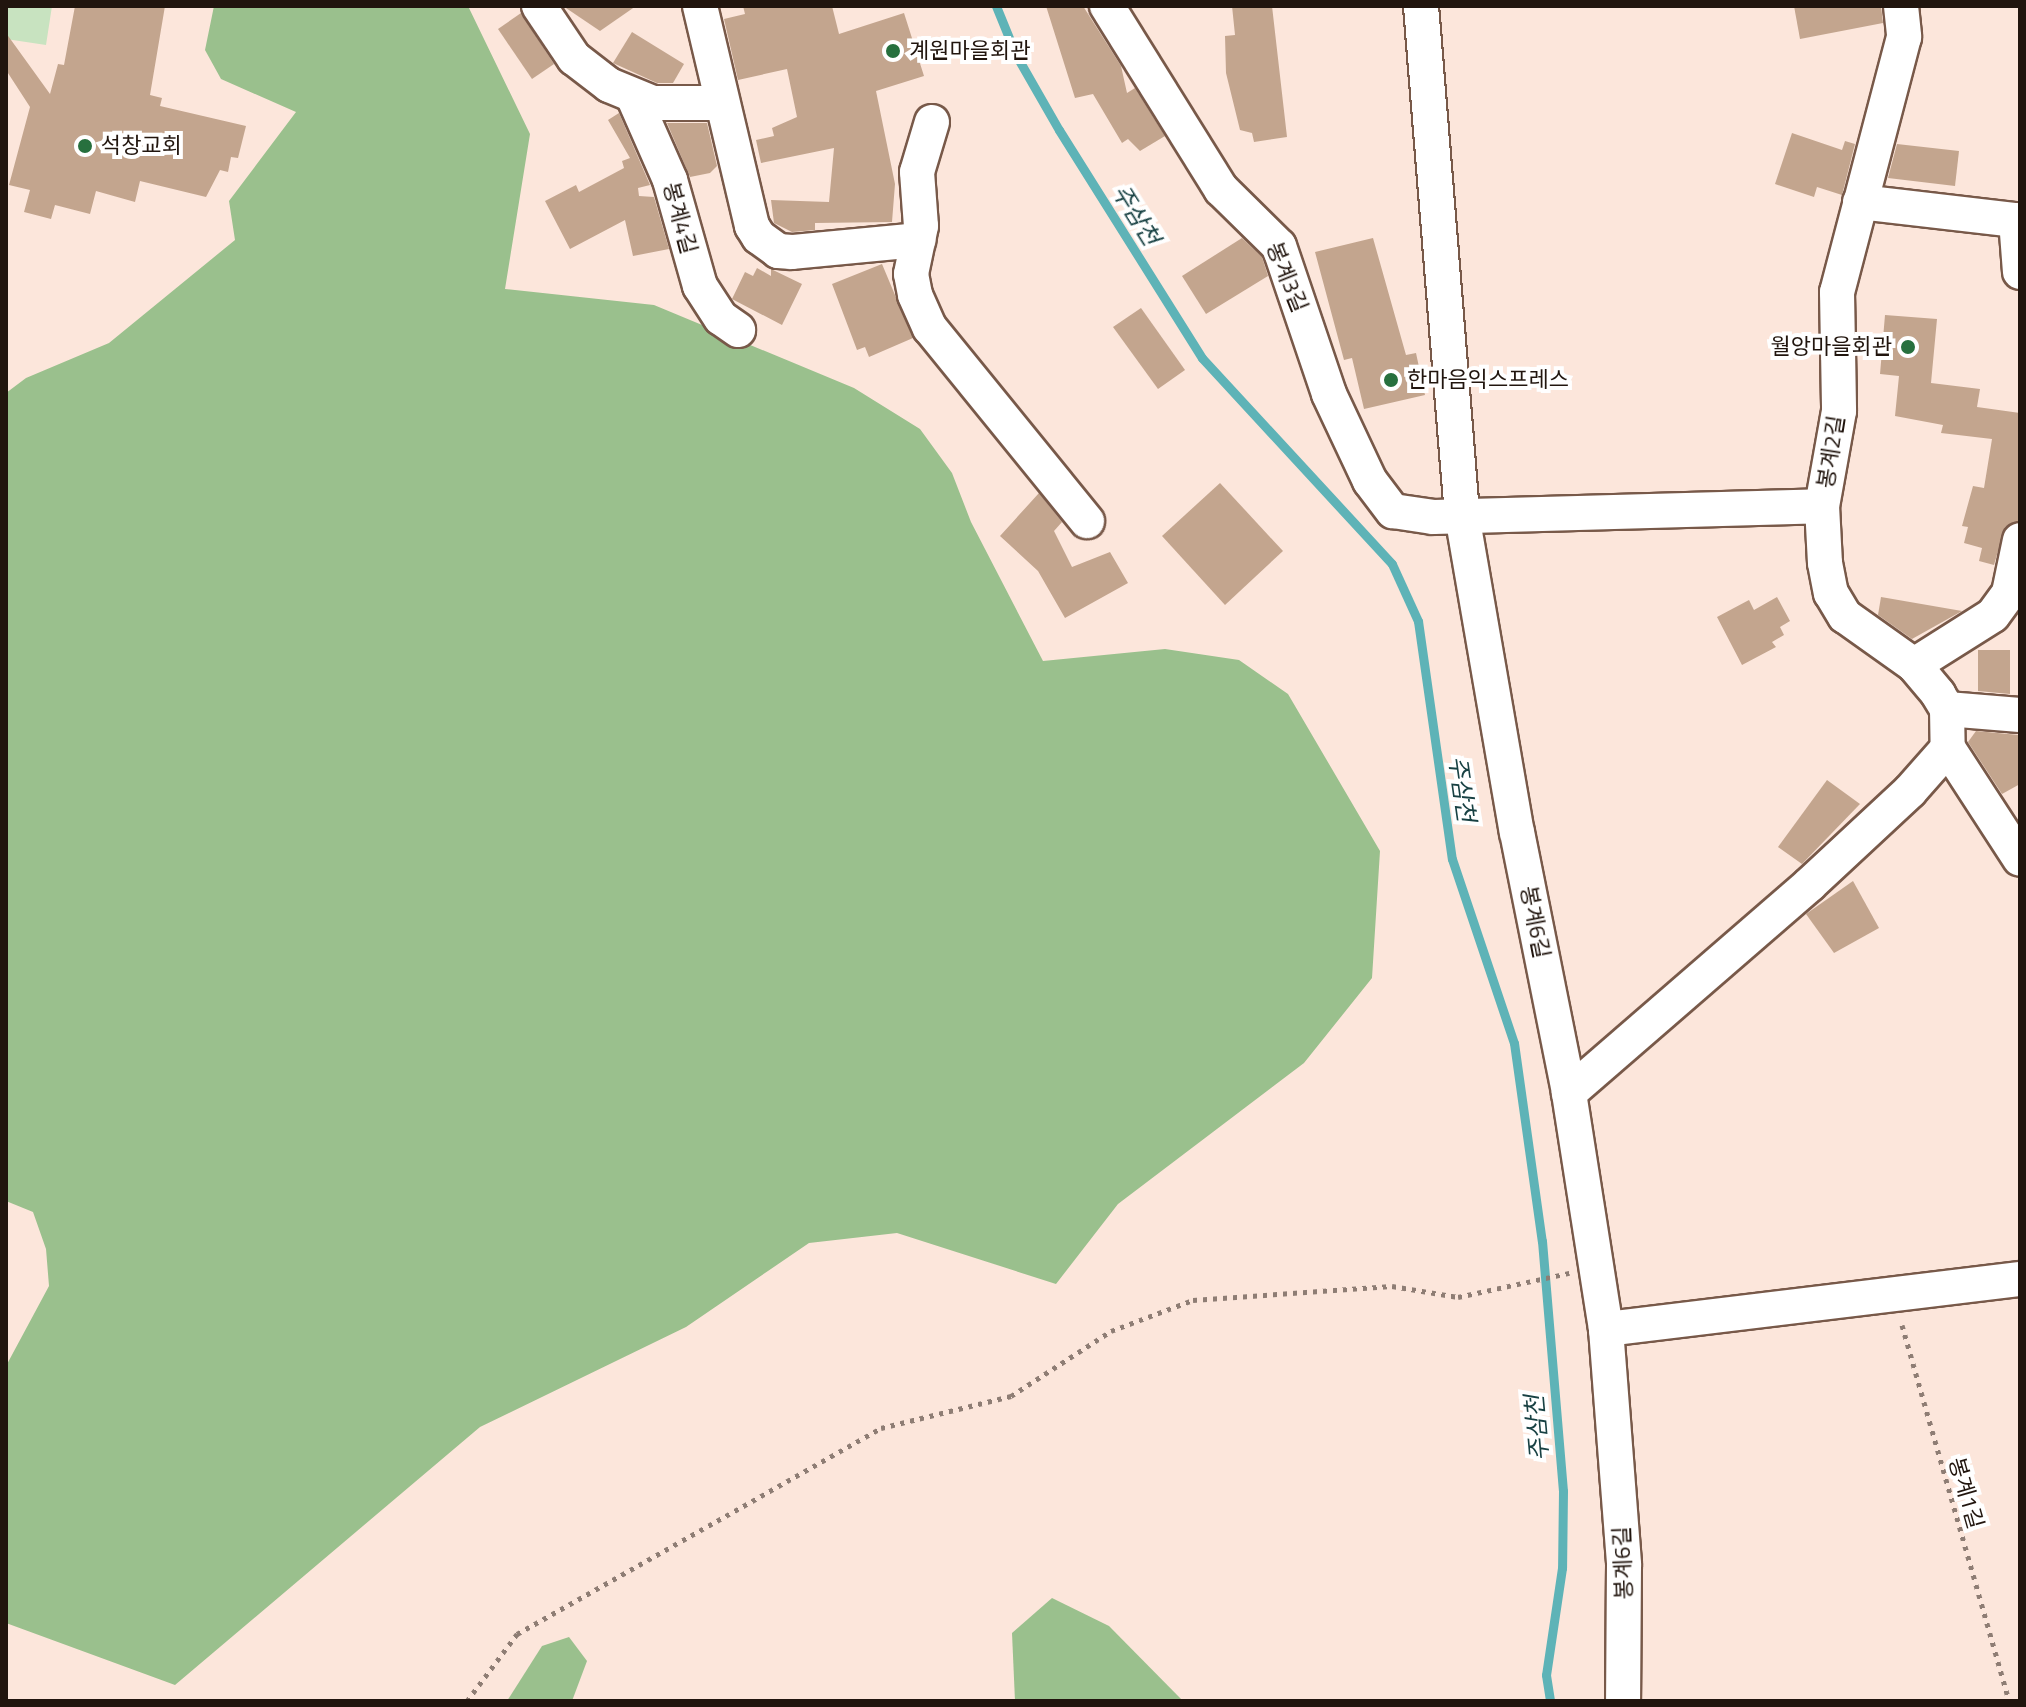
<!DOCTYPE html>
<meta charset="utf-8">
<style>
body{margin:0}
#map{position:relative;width:2026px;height:1707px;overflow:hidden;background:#fce6db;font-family:"Titillium Web","Noto Sans KR",sans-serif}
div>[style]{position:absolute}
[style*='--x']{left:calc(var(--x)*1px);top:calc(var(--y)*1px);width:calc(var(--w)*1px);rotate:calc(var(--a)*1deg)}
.green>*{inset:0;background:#c8e3c0}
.forest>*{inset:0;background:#9ac08d}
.stream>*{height:9px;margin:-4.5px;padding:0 4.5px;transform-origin:4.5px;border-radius:4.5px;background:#5eb3b7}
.building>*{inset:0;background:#c3a58e}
.path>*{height:5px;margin-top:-2.5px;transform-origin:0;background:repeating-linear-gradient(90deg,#8e7d74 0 4px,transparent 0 10px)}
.roads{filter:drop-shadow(2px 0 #785949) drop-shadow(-2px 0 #785949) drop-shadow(0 2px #785949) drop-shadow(0 -2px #785949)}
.minor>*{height:34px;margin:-17px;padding:0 17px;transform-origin:17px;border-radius:17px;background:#fff}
.dots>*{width:22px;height:22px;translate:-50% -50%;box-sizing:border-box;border:4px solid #fff;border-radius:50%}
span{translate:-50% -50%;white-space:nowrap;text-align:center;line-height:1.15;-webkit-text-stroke:8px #fff;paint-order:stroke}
.poi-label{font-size:22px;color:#21150e}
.left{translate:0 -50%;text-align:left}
.right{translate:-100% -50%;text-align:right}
.street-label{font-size:22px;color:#21150e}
.water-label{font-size:24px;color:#184143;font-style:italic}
.frame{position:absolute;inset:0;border:8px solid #21150e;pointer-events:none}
</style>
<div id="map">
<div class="green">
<i style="clip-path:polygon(6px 6px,52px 6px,46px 45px,6px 39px)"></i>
</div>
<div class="forest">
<i style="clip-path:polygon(214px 6px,468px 6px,530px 134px,505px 289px,654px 305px,854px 388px,920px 429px,952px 473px,971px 522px,1043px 661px,1165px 649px,1239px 660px,1288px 694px,1380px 851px,1372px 978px,1304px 1063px,1118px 1204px,1056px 1284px,897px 1233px,809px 1243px,686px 1327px,480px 1427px,175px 1685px,6px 1623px,6px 1366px,49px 1286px,46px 1249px,33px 1212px,6px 1201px,6px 393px,26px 378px,109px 343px,235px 240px,229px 201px,296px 112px,221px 79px,205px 50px)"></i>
<i style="clip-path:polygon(1052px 1598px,1109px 1626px,1183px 1701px,1015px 1701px,1012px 1633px)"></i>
<i style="clip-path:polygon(569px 1637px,587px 1661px,572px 1701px,507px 1701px,542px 1646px)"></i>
</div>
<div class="stream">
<i style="--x:996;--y:6;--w:53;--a:67.8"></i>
<i style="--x:1016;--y:55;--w:86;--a:60.2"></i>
<i style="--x:1059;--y:130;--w:269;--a:57.9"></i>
<i style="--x:1202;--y:358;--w:280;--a:47.3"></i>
<i style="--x:1392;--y:564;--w:63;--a:65.5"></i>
<i style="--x:1418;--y:621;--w:240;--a:81.9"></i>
<i style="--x:1452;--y:859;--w:194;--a:71.4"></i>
<i style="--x:1514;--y:1043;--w:200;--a:82"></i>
<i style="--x:1542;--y:1241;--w:251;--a:85.2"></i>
<i style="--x:1563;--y:1491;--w:77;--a:90.7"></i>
<i style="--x:1562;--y:1568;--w:108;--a:98.5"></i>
<i style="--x:1546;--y:1675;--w:26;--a:81"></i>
</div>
<div class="building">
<i style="clip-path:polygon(75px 6px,165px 6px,150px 95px,162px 98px,160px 106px,246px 126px,238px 158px,231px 157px,228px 172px,220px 170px,206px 197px,140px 181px,135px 202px,96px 191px,90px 214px,55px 205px,51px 219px,24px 212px,30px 190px,9px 185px,30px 107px,6px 70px,6px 33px,50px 94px,58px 64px,64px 65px)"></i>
<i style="clip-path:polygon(563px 6px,636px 6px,600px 31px)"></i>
<i style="clip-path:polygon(743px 6px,832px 6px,839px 34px,904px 13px,924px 76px,876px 91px,895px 184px,892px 222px,815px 223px,815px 230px,792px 232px,774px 223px,771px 200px,829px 202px,834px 148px,761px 163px,756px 140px,774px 136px,772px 128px,797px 117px,787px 69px,738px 80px,724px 19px,745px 14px)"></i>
<i style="clip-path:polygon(1046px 6px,1083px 6px,1121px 66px,1127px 93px,1135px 88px,1165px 136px,1140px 151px,1128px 139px,1122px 143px,1093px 94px,1075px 98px)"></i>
<i style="clip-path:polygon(1232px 6px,1272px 6px,1287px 137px,1254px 142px,1252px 133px,1240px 130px,1226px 73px,1225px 36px,1235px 35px)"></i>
<i style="clip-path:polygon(1794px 6px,1881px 6px,1883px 23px,1800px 39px)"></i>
<i style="clip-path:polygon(521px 13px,554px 64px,532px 79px,498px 29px)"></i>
<i style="clip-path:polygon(632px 32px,684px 64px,673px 83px,657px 83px,613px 63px)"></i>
<i style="clip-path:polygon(619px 113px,650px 185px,638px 188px,639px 196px,654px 197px,669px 249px,633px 256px,625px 220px,570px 249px,545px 201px,576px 185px,579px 192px,624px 168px,622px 161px,630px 158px,608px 120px)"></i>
<i style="clip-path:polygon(667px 123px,707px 123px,717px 166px,710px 173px,690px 177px)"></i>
<i style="clip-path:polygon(1792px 133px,1842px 150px,1845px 141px,1855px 144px,1842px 195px,1817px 187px,1814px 197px,1775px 184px)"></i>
<i style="clip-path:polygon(1897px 144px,1959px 151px,1955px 186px,1888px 178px)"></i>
<i style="clip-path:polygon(1242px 238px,1262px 257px,1268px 276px,1206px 314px,1182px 276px)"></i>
<i style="clip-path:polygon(1373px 238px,1406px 355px,1416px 353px,1425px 395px,1364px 409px,1352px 358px,1344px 360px,1315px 252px)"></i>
<i style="clip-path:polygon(882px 264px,913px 338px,869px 357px,865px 347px,857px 350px,832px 284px)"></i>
<i style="clip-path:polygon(757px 268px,771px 276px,771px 269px,802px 284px,782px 325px,732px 299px,745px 272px,753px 276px)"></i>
<i style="clip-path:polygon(1141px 308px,1185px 370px,1158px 389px,1113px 327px)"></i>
<i style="clip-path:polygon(1885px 315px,1937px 319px,1931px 383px,1980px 389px,1977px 407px,2020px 413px,2020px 521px,2005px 527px,1994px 565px,1979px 561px,1982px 548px,1964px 543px,1968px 527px,1962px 526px,1973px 486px,1984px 488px,1992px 439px,1941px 433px,1943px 425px,1895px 416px,1899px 376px,1880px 374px)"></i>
<i style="clip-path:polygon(1220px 483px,1283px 551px,1225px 605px,1162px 536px)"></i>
<i style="clip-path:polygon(1039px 493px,1062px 522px,1054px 531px,1072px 567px,1110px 552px,1128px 583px,1065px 618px,1038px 571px,1000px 536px)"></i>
<i style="clip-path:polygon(1777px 597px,1790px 621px,1780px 627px,1784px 635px,1772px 642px,1776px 647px,1742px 665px,1717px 617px,1749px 600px,1754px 610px)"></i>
<i style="clip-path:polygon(1881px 597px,1962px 611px,1912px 639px,1878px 615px)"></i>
<i style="clip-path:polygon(1978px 650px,2010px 650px,2010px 694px,1978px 691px)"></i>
<i style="clip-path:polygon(1976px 731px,2019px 735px,2020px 784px,2002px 794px,1968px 742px)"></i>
<i style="clip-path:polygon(1827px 780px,1860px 804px,1802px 864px,1778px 847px)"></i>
<i style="clip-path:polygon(1853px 881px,1879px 928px,1834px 953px,1806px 914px)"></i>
</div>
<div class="path">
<i style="--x:1902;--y:1325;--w:391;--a:74.1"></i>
<i style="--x:467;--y:1701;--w:84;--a:-53.3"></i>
<i style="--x:517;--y:1634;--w:418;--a:-29.5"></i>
<i style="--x:881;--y:1428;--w:134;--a:-13.8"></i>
<i style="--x:1011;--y:1396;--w:119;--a:-33"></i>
<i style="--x:1111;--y:1331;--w:88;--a:-20.7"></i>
<i style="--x:1193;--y:1300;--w:199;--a:-4"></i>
<i style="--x:1392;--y:1286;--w:67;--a:9.5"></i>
<i style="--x:1458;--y:1297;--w:114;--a:-12.2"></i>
</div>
<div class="roads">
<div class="minor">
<i style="--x:539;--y:6;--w:63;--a:56.1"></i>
<i style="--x:574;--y:58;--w:44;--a:37.6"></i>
<i style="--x:609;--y:85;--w:48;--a:22.2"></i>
<i style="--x:653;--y:103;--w:68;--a:0"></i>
<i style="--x:700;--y:6;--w:226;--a:76.7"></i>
<i style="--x:752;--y:226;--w:13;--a:58"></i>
<i style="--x:759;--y:237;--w:24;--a:36"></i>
<i style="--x:778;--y:251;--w:14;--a:4"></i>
<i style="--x:792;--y:252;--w:127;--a:-5.4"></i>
<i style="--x:1107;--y:6;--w:216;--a:58.1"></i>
<i style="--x:1221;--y:189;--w:81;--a:44.5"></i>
<i style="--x:1279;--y:246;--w:156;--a:71.3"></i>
<i style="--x:1329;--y:394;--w:96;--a:64.8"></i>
<i style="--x:1370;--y:481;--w:38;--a:53"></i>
<i style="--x:1393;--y:511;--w:40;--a:8.5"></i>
<i style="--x:1433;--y:517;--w:389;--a:-1.6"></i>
<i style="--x:1421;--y:6;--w:511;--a:85.39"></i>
<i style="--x:1462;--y:515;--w:322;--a:80.2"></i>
<i style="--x:1517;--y:832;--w:266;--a:78.7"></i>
<i style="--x:1569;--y:1093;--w:239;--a:81.1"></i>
<i style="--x:1606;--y:1329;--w:237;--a:85.6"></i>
<i style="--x:1624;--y:1565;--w:136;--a:90.4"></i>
<i style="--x:1901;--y:6;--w:31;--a:84"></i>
<i style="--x:1904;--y:37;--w:264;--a:104.7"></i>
<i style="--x:1837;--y:292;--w:119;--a:89"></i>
<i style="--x:1839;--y:411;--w:97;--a:100.1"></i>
<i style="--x:1822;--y:506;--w:57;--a:87"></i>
<i style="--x:1825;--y:563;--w:31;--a:79"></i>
<i style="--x:1831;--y:593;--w:27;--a:59"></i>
<i style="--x:1845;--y:616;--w:85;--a:35.4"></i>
<i style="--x:1914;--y:665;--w:38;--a:50"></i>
<i style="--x:1938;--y:694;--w:17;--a:59"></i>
<i style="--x:1947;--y:709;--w:39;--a:89"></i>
<i style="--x:1948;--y:748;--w:132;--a:57"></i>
<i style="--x:633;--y:96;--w:92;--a:66.2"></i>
<i style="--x:670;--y:180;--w:110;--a:74.2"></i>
<i style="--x:700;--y:286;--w:38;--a:57"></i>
<i style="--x:721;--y:318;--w:21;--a:35"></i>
<i style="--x:932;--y:122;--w:52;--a:106.7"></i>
<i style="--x:917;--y:172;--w:54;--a:85.8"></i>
<i style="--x:921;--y:226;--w:49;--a:101.8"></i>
<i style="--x:911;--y:274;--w:21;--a:79"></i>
<i style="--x:915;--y:295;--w:36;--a:66"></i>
<i style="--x:930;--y:328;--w:249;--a:50.9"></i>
<i style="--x:1860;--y:202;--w:157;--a:6.6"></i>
<i style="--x:2016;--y:220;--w:52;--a:85.6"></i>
<i style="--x:1914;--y:665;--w:93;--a:-32.3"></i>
<i style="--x:1993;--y:615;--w:27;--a:-54"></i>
<i style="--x:2009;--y:593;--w:54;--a:-78.3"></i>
<i style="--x:1947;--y:709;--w:73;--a:4.7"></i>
<i style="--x:1569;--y:1093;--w:318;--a:-40.9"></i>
<i style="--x:1809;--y:885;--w:138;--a:-42.9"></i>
<i style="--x:1910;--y:791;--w:57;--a:-48.5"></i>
<i style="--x:1606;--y:1329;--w:417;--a:-6.9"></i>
</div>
</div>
<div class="dots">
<i style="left:893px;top:51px;background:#27703e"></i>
<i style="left:85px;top:146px;background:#27703e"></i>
<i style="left:1908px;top:347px;background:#27703e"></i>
<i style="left:1391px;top:380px;background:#27703e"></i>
</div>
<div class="poi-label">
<span class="left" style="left:909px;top:51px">계원마을회관</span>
<span class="left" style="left:101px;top:146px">석창교회</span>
<span class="right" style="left:1892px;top:347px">월앙마을회관</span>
<span class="left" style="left:1407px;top:380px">한마음익스프레스</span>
</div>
<div class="street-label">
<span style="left:680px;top:218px;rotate:75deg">봉계4길</span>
<span style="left:1287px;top:277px;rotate:68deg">봉계3길</span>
<span style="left:1831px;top:452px;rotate:-81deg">봉계2길</span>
<span style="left:1535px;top:922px;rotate:79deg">봉계6길</span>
<span style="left:1966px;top:1493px;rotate:74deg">봉계1길</span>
<span style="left:1623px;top:1563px;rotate:-92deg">봉계6길</span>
</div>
<div class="water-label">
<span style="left:1136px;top:215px;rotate:58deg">주삼천</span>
<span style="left:1462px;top:789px;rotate:82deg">주삼천</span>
<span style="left:1537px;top:1428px;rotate:-95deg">주삼천</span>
</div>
<div class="frame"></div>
</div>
